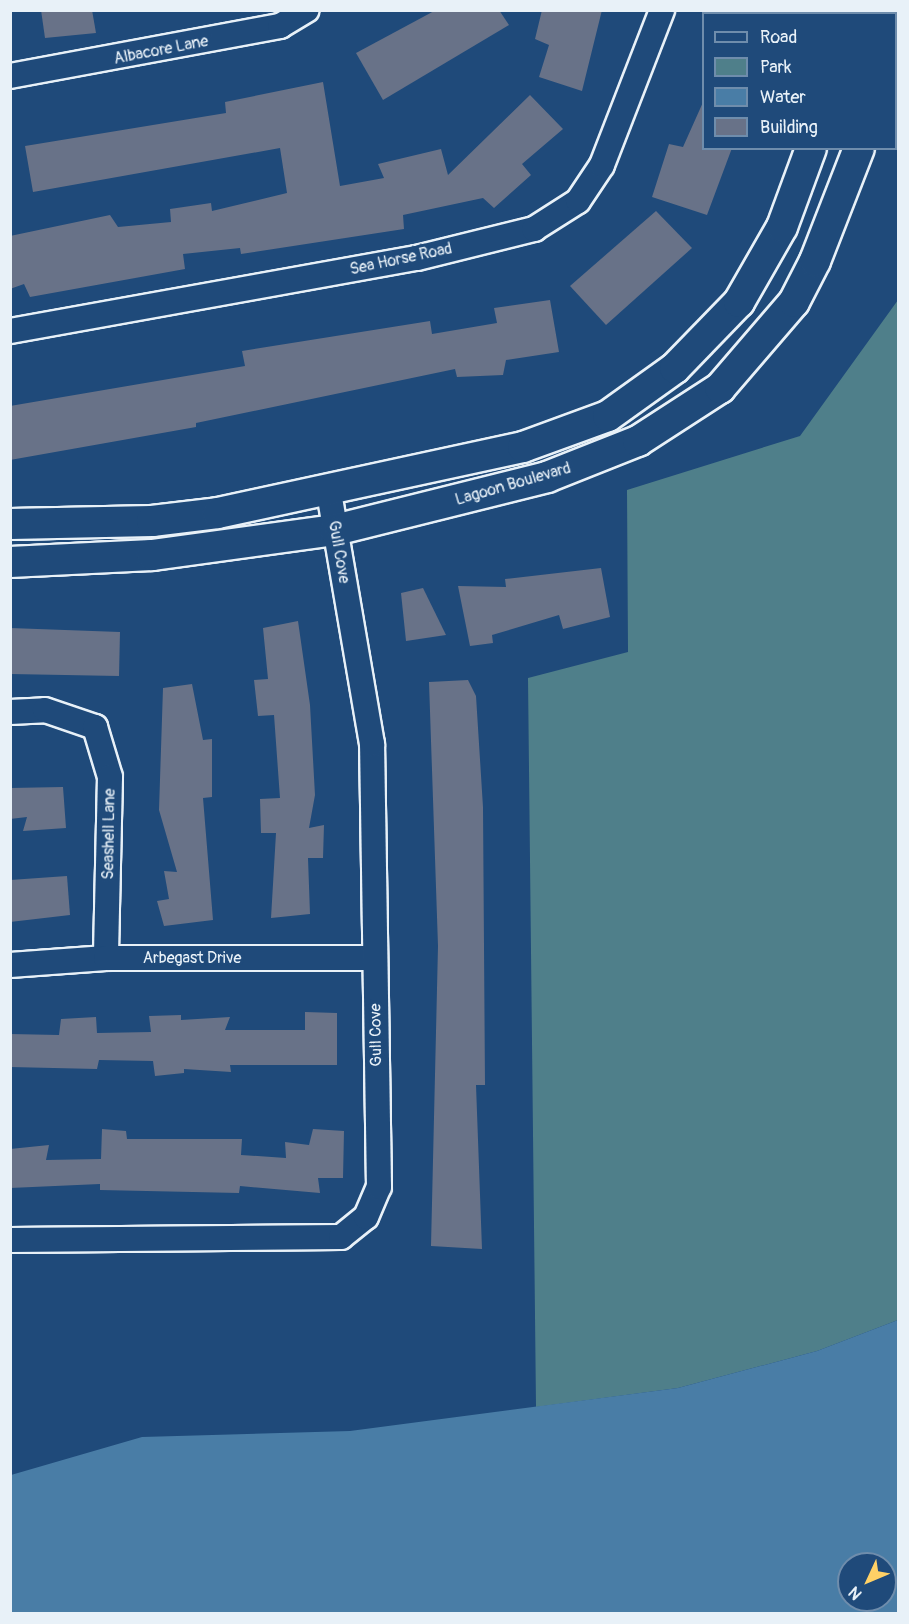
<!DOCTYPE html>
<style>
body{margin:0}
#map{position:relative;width:909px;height:1624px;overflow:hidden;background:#1f4a7a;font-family:Pangolin,sans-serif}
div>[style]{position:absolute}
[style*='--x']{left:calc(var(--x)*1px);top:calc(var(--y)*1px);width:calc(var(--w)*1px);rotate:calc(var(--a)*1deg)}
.green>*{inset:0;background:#4f7f8a}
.water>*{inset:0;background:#497da6}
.building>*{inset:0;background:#687288}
.roads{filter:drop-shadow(2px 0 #e8f1f8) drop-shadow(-2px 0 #e8f1f8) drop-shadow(0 2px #e8f1f8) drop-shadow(0 -2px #e8f1f8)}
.minor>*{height:24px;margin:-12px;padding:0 12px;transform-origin:12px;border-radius:12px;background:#1f4a7a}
.tertiary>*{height:30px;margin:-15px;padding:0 15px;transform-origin:15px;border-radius:15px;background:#1f4a7a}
span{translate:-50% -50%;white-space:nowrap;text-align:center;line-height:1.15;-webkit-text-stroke:6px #1f4a7a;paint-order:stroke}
.street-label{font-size:16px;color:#e8f1f8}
.frame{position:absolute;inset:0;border:12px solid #e8f1f8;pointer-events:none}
.legend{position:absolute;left:702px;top:12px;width:195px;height:138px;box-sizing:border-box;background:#1f4a7a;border:2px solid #6f8dac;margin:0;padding:8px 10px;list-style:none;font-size:18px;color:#e8f1f8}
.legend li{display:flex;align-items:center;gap:12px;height:30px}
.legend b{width:30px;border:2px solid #6f8dac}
.north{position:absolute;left:837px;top:1552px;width:60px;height:60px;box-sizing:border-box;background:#1f4a7a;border:2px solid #6f8dac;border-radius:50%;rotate:226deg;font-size:16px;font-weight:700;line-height:24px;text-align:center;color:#e8f1f8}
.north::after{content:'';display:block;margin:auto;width:21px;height:27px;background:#ffd166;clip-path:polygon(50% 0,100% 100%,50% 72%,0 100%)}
</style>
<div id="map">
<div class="green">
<i style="clip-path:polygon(898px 300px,898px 1320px,817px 1351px,678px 1388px,536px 1407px,528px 678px,628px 652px,627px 490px,800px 436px)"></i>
</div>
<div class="water">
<i style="clip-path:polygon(evenodd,898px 1320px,898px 1613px,11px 1613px,11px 1475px,142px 1437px,350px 1431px,678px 1388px,817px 1351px,898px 1320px,849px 1564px,885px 1564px,885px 1600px,849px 1600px,849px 1564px)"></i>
</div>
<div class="building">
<i style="clip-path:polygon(41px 10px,92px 10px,96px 33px,45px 38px)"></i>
<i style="clip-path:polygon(436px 10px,499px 10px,509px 25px,383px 100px,356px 53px)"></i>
<i style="clip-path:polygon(542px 10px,602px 10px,582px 91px,539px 77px,549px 45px,535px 39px)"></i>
<i style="clip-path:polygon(323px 82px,340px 186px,384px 178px,378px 164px,441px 149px,448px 175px,530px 95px,563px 129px,522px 164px,531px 175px,494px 208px,483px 198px,403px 215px,404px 229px,241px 254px,240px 248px,183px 254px,185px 269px,30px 297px,24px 284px,10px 289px,10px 236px,110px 215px,118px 227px,171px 222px,170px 209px,211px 203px,212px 211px,287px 193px,280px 148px,33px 192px,25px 146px,226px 113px,225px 102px)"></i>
<i style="clip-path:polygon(704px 100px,704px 148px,732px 148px,707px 215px,652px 197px,669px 144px,683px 147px)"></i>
<i style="clip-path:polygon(656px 211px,692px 248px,606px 325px,570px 286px)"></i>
<i style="clip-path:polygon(550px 300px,559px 352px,506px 360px,503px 375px,457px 377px,455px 369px,196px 423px,196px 427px,10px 460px,10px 406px,245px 366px,242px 351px,430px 321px,432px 334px,497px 323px,494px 308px)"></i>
<i style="clip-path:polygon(601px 568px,610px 617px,563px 629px,559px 615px,492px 635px,493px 643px,470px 646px,458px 586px,506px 587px,505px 579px)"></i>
<i style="clip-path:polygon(423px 588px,446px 635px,406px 641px,401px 593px)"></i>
<i style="clip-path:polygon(298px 621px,310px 705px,315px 795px,309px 828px,324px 825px,323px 858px,308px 858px,310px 914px,271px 918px,276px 833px,261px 833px,260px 799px,280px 798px,274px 715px,258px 716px,254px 680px,268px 679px,263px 628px)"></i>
<i style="clip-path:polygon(10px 628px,120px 632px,119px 676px,10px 674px)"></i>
<i style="clip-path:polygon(468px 680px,476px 696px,483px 807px,485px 1085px,476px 1085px,482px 1249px,431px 1246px,438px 946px,429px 682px)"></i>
<i style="clip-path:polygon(192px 684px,203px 740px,212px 739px,212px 797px,203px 798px,213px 920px,164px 926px,157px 901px,169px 899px,164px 871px,177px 872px,159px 810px,163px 688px)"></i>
<i style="clip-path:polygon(63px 787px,66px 828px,23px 831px,27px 817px,10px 819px,10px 788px)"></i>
<i style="clip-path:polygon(67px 876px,70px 915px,10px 922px,10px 880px)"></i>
<i style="clip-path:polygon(305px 1012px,337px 1013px,337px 1065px,230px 1065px,231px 1072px,184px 1069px,184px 1073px,155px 1076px,153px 1061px,99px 1060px,97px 1069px,10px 1067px,10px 1034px,59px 1035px,61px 1019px,96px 1017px,97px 1033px,151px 1032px,149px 1016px,181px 1015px,181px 1020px,230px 1017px,225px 1030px,305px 1030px)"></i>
<i style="clip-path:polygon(102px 1129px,126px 1131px,127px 1139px,242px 1139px,241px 1155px,286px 1158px,285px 1142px,309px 1145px,313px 1129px,344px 1131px,343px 1178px,318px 1178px,320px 1193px,240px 1186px,239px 1193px,100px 1190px,100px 1184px,10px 1188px,10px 1149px,49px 1145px,46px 1160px,101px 1159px)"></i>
</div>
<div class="roads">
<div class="minor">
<i style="--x:10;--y:76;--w:275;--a:-10.5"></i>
<i style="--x:280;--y:26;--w:31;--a:-31"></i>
<i style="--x:10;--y:331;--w:413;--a:-10.2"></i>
<i style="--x:417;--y:258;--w:121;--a:-13.9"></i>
<i style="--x:534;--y:229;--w:52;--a:-32.5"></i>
<i style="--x:578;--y:201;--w:43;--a:-56.3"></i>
<i style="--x:602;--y:165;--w:166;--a:-68.8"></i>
<i style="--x:10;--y:712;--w:35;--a:-3"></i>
<i style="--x:45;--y:710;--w:53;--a:18.8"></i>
<i style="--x:95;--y:727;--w:52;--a:73.3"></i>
<i style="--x:110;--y:777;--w:181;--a:91.3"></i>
<i style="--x:10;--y:965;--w:96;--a:-4.2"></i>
<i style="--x:106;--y:958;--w:268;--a:0"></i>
<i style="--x:10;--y:1240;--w:331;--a:-0.5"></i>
<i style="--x:341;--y:1237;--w:32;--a:-39"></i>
<i style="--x:366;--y:1217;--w:33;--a:-67"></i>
<i style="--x:379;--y:1187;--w:443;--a:-90.9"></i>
<i style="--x:372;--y:744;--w:256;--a:-99.7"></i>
</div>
<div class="tertiary">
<i style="--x:859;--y:14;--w:4;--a:-76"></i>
<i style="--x:896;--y:46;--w:8;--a:-76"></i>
<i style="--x:10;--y:524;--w:142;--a:-1.2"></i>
<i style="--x:152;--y:521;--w:66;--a:-6.9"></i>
<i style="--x:218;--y:513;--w:312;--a:-12.2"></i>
<i style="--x:523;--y:447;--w:90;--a:-20"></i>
<i style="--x:608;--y:416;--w:82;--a:-35.6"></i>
<i style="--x:675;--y:368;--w:92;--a:-45.9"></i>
<i style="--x:739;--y:302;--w:86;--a:-60.2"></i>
<i style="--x:782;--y:227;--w:84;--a:-69.8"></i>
<i style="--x:10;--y:562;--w:142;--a:-2.8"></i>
<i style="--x:152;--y:555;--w:185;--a:-7.8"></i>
<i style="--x:335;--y:530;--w:219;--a:-14"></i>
<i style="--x:547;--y:477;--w:98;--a:-21.6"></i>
<i style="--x:638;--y:441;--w:98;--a:-32.9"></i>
<i style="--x:720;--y:388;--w:113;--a:-49.3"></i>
<i style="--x:794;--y:302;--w:46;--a:-62.9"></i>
<i style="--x:815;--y:261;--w:121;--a:-68.7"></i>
</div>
</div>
<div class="street-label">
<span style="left:161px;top:50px;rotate:-11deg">Albacore Lane</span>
<span style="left:401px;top:259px;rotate:-12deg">Sea Horse Road</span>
<span style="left:513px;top:484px;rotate:-16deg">Lagoon Boulevard</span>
<span style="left:339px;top:552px;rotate:80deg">Gull Cove</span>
<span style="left:109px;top:834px;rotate:-89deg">Seashell Lane</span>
<span style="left:192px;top:958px">Arbegast Drive</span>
<span style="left:376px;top:1035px;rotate:-91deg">Gull Cove</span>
</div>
<div class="frame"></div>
<ul class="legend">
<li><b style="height:8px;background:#1f4a7a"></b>Road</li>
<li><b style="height:16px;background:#4f7f8a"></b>Park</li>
<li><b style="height:16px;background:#497da6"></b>Water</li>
<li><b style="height:16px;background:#687288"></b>Building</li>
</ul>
<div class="north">N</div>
</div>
